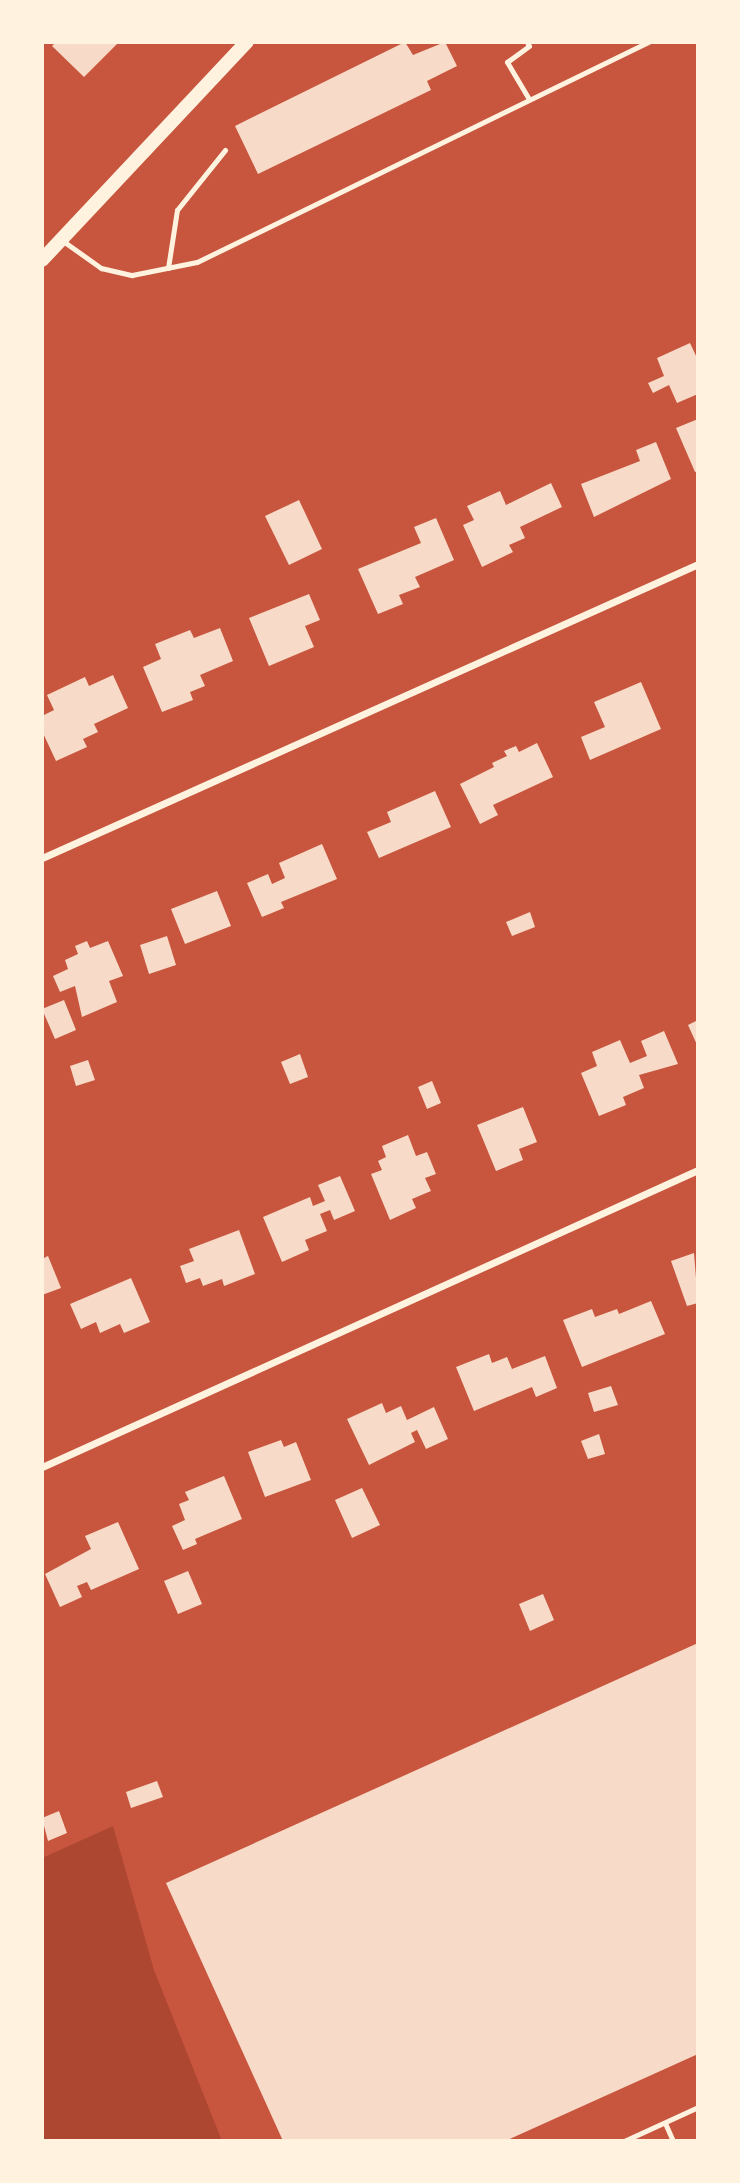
<!DOCTYPE html>
<style>
body{margin:0}
#map{position:relative;width:740px;height:2183px;overflow:hidden;background:#c8553d;font-family:Merriweather,serif}
div>[style]{position:absolute}
[style*='--x']{left:calc(var(--x)*1px);top:calc(var(--y)*1px);width:calc(var(--w)*1px);rotate:calc(var(--a)*1deg)}
.green>*{inset:0;background:#ae4732}
.building>*{inset:0;background:#f7dbc8}
.service>*{height:5px;margin:-2.5px;padding:0 2.5px;transform-origin:2.5px;border-radius:2.5px;background:#fff3e0}
.minor>*{height:7px;margin:-3.5px;padding:0 3.5px;transform-origin:3.5px;border-radius:3.5px;background:#fff3e0}
.secondary>*{height:14px;margin:-7px;padding:0 7px;transform-origin:7px;border-radius:7px;background:#fff3e0}
span{translate:-50% -50%;white-space:nowrap;text-align:center;line-height:1.15;-webkit-text-stroke:5px #fff3e0;paint-order:stroke}
.frame{position:absolute;inset:0;border:44px solid #fff3e0;pointer-events:none}
</style>
<div id="map">
<div class="green">
<i style="clip-path:polygon(113px 1826px,154px 1970px,222px 2141px,42px 2141px,42px 1858px)"></i>
</div>
<div class="building">
<i style="clip-path:polygon(56px 42px,119px 42px,84px 77px,52px 46px)"></i>
<i style="clip-path:polygon(405px 42px,413px 55px,445px 42px,457px 66px,427px 81px,431px 90px,258px 174px,235px 126px)"></i>
<i style="clip-path:polygon(690px 343px,698px 360px,698px 394px,677px 403px,669px 385px,653px 393px,648px 383px,664px 376px,657px 358px)"></i>
<i style="clip-path:polygon(698px 419px,698px 471px,695px 472px,676px 428px)"></i>
<i style="clip-path:polygon(656px 442px,671px 479px,594px 517px,581px 484px,640px 461px,636px 450px)"></i>
<i style="clip-path:polygon(551px 483px,562px 507px,520px 527px,525px 538px,509px 545px,513px 552px,482px 567px,463px 525px,474px 520px,467px 506px,500px 491px,506px 505px)"></i>
<i style="clip-path:polygon(299px 500px,322px 549px,289px 565px,265px 516px)"></i>
<i style="clip-path:polygon(436px 518px,454px 560px,415px 577px,420px 587px,399px 595px,403px 604px,378px 614px,358px 569px,421px 543px,414px 527px)"></i>
<i style="clip-path:polygon(309px 594px,320px 620px,305px 626px,314px 647px,269px 666px,249px 618px)"></i>
<i style="clip-path:polygon(220px 628px,233px 661px,200px 675px,205px 686px,190px 692px,193px 700px,162px 712px,143px 667px,161px 659px,155px 644px,190px 630px,194px 638px)"></i>
<i style="clip-path:polygon(113px 675px,128px 708px,94px 724px,98px 732px,83px 739px,87px 747px,56px 761px,42px 731px,42px 716px,54px 710px,47px 695px,85px 677px,89px 686px)"></i>
<i style="clip-path:polygon(641px 682px,661px 729px,590px 760px,581px 737px,605px 727px,594px 702px)"></i>
<i style="clip-path:polygon(537px 743px,553px 777px,493px 805px,498px 815px,480px 824px,460px 784px,494px 767px,492px 763px,507px 756px,504px 751px,516px 746px,519px 752px)"></i>
<i style="clip-path:polygon(435px 791px,451px 827px,379px 858px,367px 832px,391px 822px,387px 812px)"></i>
<i style="clip-path:polygon(322px 844px,337px 879px,281px 902px,284px 908px,262px 917px,247px 883px,268px 874px,272px 884px,285px 878px,279px 863px)"></i>
<i style="clip-path:polygon(217px 891px,231px 926px,185px 944px,171px 909px)"></i>
<i style="clip-path:polygon(530px 912px,535px 927px,512px 936px,506px 922px)"></i>
<i style="clip-path:polygon(167px 936px,176px 965px,149px 974px,140px 945px)"></i>
<i style="clip-path:polygon(87px 941px,90px 948px,108px 941px,123px 976px,109px 981px,117px 1002px,82px 1017px,75px 986px,60px 992px,53px 976px,68px 969px,65px 960px,78px 954px,75px 946px)"></i>
<i style="clip-path:polygon(64px 1000px,76px 1030px,55px 1039px,42px 1009px)"></i>
<i style="clip-path:polygon(698px 1020px,698px 1047px,688px 1025px)"></i>
<i style="clip-path:polygon(664px 1031px,678px 1064px,639px 1075px,644px 1088px,623px 1097px,626px 1105px,599px 1116px,581px 1073px,597px 1066px,592px 1052px,620px 1040px,630px 1063px,647px 1056px,641px 1041px)"></i>
<i style="clip-path:polygon(300px 1054px,308px 1077px,290px 1084px,281px 1062px)"></i>
<i style="clip-path:polygon(88px 1060px,95px 1080px,76px 1086px,70px 1066px)"></i>
<i style="clip-path:polygon(432px 1081px,441px 1103px,427px 1109px,418px 1087px)"></i>
<i style="clip-path:polygon(523px 1107px,537px 1142px,519px 1149px,523px 1160px,496px 1171px,477px 1125px)"></i>
<i style="clip-path:polygon(408px 1135px,416px 1156px,427px 1152px,436px 1174px,425px 1178px,431px 1191px,412px 1199px,416px 1208px,390px 1220px,371px 1174px,382px 1170px,378px 1161px,386px 1157px,382px 1146px)"></i>
<i style="clip-path:polygon(340px 1176px,355px 1211px,334px 1220px,330px 1210px,320px 1214px,327px 1231px,305px 1240px,309px 1250px,282px 1262px,263px 1217px,310px 1197px,313px 1206px,325px 1201px,318px 1185px)"></i>
<i style="clip-path:polygon(239px 1230px,255px 1274px,224px 1286px,222px 1279px,203px 1286px,200px 1278px,186px 1283px,180px 1266px,194px 1261px,189px 1249px)"></i>
<i style="clip-path:polygon(694px 1253px,698px 1303px,687px 1306px,671px 1261px)"></i>
<i style="clip-path:polygon(48px 1256px,61px 1288px,42px 1295px,42px 1259px)"></i>
<i style="clip-path:polygon(131px 1278px,150px 1322px,124px 1333px,120px 1324px,100px 1333px,96px 1322px,81px 1329px,70px 1304px)"></i>
<i style="clip-path:polygon(651px 1301px,665px 1334px,582px 1367px,563px 1320px,592px 1309px,595px 1317px,617px 1309px,619px 1314px)"></i>
<i style="clip-path:polygon(489px 1354px,492px 1363px,507px 1357px,512px 1369px,545px 1356px,557px 1388px,536px 1397px,532px 1387px,474px 1411px,456px 1367px)"></i>
<i style="clip-path:polygon(611px 1386px,618px 1405px,594px 1412px,588px 1393px)"></i>
<i style="clip-path:polygon(382px 1403px,386px 1413px,401px 1406px,407px 1420px,434px 1407px,448px 1439px,426px 1449px,417px 1430px,411px 1433px,415px 1442px,369px 1465px,347px 1419px)"></i>
<i style="clip-path:polygon(599px 1434px,605px 1454px,588px 1459px,581px 1441px)"></i>
<i style="clip-path:polygon(281px 1440px,284px 1447px,296px 1442px,311px 1480px,265px 1497px,248px 1452px)"></i>
<i style="clip-path:polygon(224px 1476px,242px 1519px,195px 1539px,197px 1544px,183px 1550px,172px 1526px,185px 1520px,179px 1504px,189px 1500px,185px 1492px)"></i>
<i style="clip-path:polygon(362px 1488px,380px 1525px,352px 1538px,335px 1500px)"></i>
<i style="clip-path:polygon(118px 1522px,139px 1569px,91px 1590px,87px 1582px,77px 1586px,82px 1597px,60px 1607px,45px 1574px,91px 1549px,85px 1536px)"></i>
<i style="clip-path:polygon(188px 1571px,202px 1604px,178px 1614px,164px 1581px)"></i>
<i style="clip-path:polygon(543px 1594px,554px 1620px,530px 1631px,519px 1604px)"></i>
<i style="clip-path:polygon(698px 1643px,698px 2054px,505px 2141px,283px 2141px,166px 1883px)"></i>
<i style="clip-path:polygon(157px 1781px,163px 1797px,131px 1808px,126px 1792px)"></i>
<i style="clip-path:polygon(59px 1811px,67px 1833px,48px 1841px,42px 1818px)"></i>
</div>
<div class="service">
<i style="--x:527;--y:42;--w:4;--a:63"></i>
<i style="--x:529;--y:46;--w:27;--a:144"></i>
<i style="--x:507;--y:62;--w:43;--a:59.3"></i>
<i style="--x:63;--y:241;--w:47;--a:35.4"></i>
<i style="--x:101;--y:268;--w:32;--a:13"></i>
<i style="--x:132;--y:275;--w:66;--a:-11.3"></i>
<i style="--x:197;--y:262;--w:502;--a:-26"></i>
<i style="--x:168;--y:268;--w:59;--a:-81.2"></i>
<i style="--x:177;--y:210;--w:77;--a:-51.3"></i>
<i style="--x:665;--y:2123;--w:20;--a:66"></i>
<i style="--x:624;--y:2141;--w:81;--a:-24.7"></i>
</div>
<div class="minor">
<i style="--x:42;--y:858;--w:719;--a:-24.14"></i>
<i style="--x:42;--y:1467;--w:720;--a:-24.36"></i>
</div>
<div class="secondary">
<i style="--x:42;--y:260;--w:299;--a:-46.8"></i>
</div>
<div class="frame"></div>
</div>
